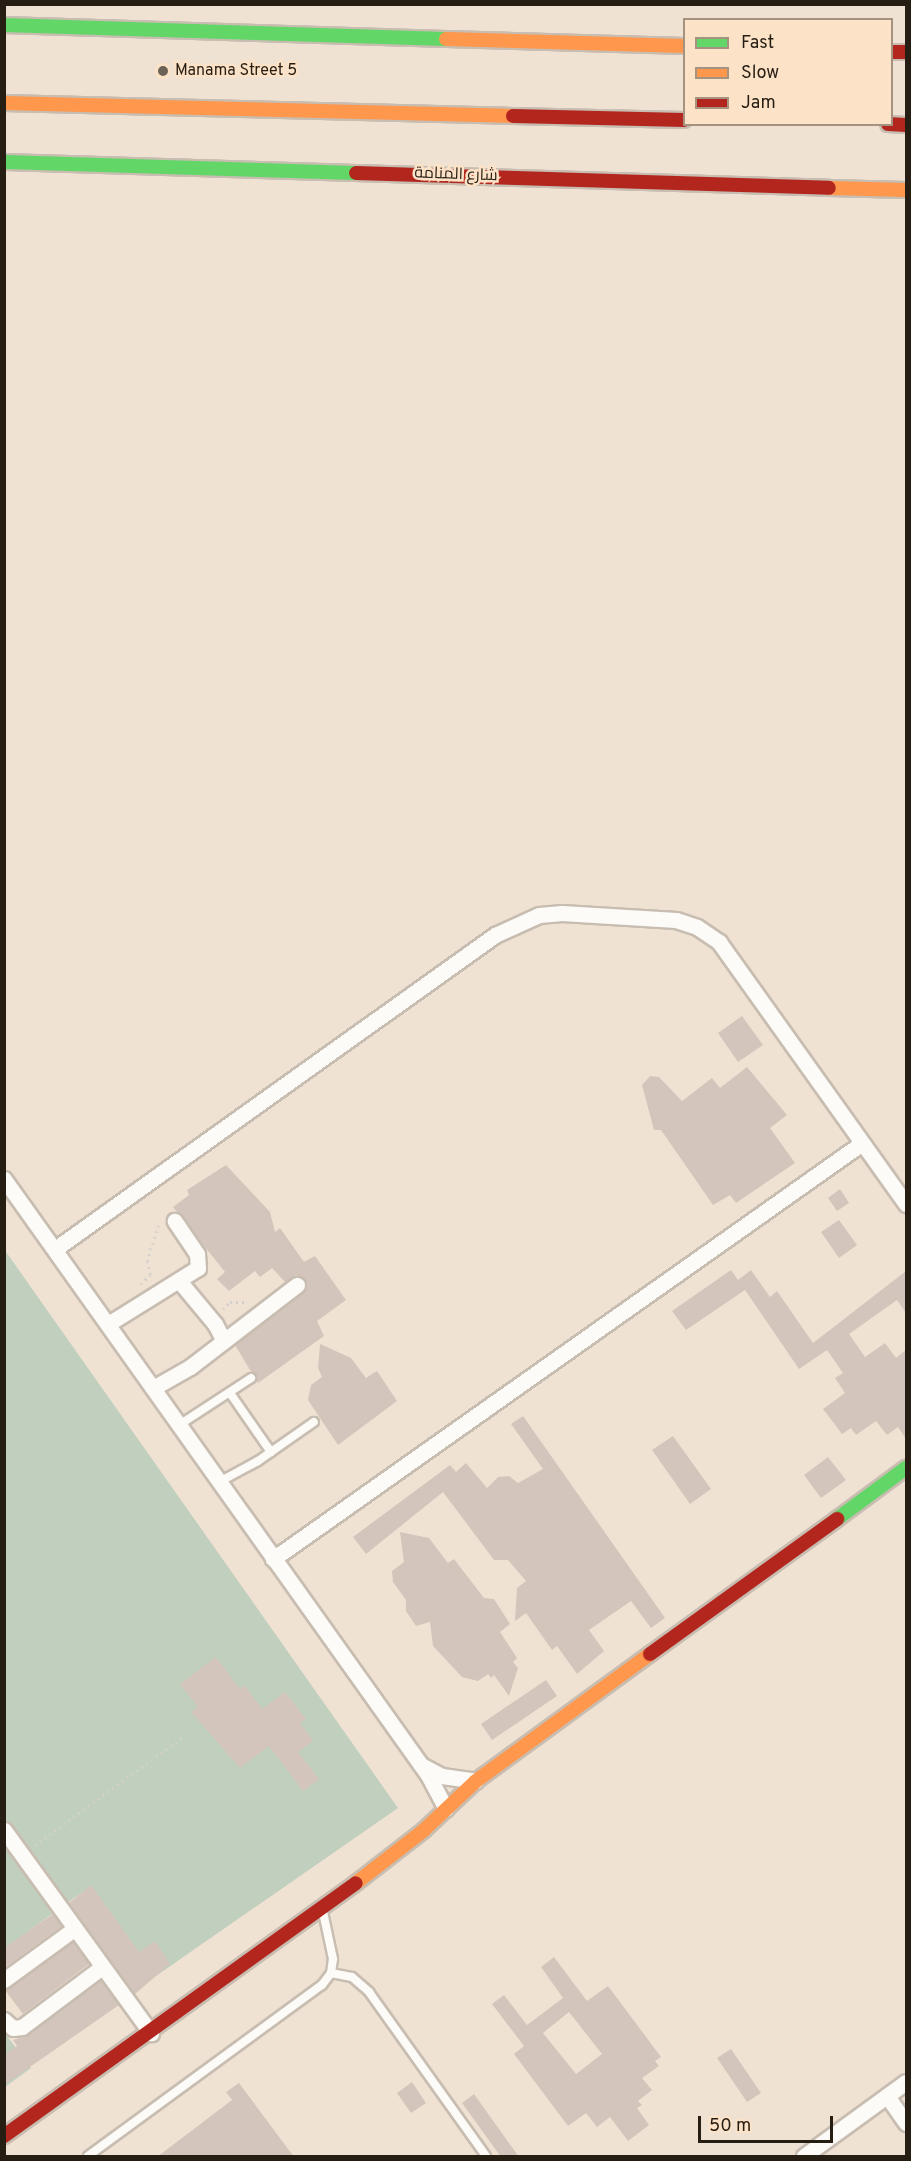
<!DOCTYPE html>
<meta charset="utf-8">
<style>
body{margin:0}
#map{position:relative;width:911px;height:2161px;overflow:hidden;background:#f0e2d3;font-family:Overpass,Cairo,sans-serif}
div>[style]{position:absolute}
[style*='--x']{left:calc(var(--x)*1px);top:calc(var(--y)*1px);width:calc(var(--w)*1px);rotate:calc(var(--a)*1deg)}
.green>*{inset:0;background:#c0cfbe}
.building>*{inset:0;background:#d3c5bb}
.path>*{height:3px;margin-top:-1.5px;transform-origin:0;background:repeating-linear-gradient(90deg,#d4d0cb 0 1.5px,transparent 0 6px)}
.roads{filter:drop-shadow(2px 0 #c8bdb1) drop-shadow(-2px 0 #c8bdb1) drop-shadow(0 2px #c8bdb1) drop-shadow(0 -2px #c8bdb1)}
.lane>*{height:8px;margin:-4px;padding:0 4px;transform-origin:4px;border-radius:4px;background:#fdfbf8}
.street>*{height:15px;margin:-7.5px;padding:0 7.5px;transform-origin:7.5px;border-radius:7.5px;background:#fdfbf8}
.fast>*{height:14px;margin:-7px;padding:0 7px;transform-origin:7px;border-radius:7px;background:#63d668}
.slow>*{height:14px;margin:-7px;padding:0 7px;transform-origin:7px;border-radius:7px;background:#ff974d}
.jam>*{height:14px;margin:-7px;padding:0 7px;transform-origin:7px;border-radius:7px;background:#b3261e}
.dots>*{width:16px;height:16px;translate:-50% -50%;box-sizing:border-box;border:3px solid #fce2c7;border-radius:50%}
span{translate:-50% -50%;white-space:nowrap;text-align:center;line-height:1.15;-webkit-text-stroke:5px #fce2c7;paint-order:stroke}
.poi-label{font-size:16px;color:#261d13}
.left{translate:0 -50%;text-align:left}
.street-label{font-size:16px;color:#261d13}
.frame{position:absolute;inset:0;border:6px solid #261d13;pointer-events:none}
.legend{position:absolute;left:683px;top:18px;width:210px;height:108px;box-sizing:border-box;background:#fce2c7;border:2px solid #a6937f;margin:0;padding:8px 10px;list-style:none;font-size:18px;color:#261d13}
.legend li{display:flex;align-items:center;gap:12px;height:30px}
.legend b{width:30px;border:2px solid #a6937f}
.scale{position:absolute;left:698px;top:2116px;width:135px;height:27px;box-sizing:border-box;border:3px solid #261d13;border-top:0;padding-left:8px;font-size:18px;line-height:21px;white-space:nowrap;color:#261d13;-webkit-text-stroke:4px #fce2c7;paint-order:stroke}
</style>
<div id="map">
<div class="green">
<i style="clip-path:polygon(4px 1249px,398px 1808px,156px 1976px,91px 1886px,5px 1948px)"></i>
<i style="clip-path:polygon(4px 2032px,31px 2068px,5px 2087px,4px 2087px)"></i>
</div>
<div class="building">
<i style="clip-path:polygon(742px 1016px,763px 1045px,738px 1062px,718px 1033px)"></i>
<i style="clip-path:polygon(747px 1067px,787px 1115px,770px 1128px,795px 1163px,736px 1203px,730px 1195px,713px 1205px,661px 1130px,654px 1130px,642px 1085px,650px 1076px,659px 1077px,682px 1101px,712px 1078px,720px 1088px)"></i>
<i style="clip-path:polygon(226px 1165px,270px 1212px,275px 1232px,280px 1228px,304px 1262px,315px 1256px,346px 1300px,317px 1321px,324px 1336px,258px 1383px,235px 1345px,303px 1293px,307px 1283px,296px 1275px,285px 1282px,272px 1268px,260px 1277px,255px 1271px,229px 1291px,217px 1279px,225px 1272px,173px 1207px,189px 1195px,187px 1190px)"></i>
<i style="clip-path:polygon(840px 1189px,849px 1203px,837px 1211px,828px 1198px)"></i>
<i style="clip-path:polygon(839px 1220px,857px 1245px,839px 1258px,821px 1232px)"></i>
<i style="clip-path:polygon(731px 1270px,738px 1280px,751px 1270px,770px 1297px,777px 1291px,813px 1343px,906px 1271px,906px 1313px,897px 1300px,849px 1334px,865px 1357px,885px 1343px,896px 1358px,906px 1350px,906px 1439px,898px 1427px,887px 1435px,876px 1421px,856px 1435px,851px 1428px,842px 1434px,823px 1409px,845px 1393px,835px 1378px,843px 1373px,827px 1350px,799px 1369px,745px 1290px,686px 1330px,672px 1311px)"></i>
<i style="clip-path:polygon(320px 1344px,351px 1358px,366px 1378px,377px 1371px,397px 1401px,338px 1445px,308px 1400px,311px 1385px,322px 1377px,318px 1368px)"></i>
<i style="clip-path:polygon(523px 1416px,665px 1618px,651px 1628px,631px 1601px,589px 1630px,604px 1651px,577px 1674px,557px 1646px,552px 1650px,526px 1613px,515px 1621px,517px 1588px,526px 1581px,508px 1560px,494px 1560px,443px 1492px,366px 1554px,353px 1537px,450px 1465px,456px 1472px,466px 1463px,487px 1488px,498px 1477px,509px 1476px,518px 1483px,543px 1469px,511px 1424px)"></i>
<i style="clip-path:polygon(673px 1436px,711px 1489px,690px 1504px,652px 1450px)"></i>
<i style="clip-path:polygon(828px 1457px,846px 1480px,821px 1498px,804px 1475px)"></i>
<i style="clip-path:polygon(400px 1532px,429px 1538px,448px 1563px,454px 1559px,484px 1598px,494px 1599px,510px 1624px,500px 1632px,517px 1658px,513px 1662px,518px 1668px,509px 1696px,494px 1675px,491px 1678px,488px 1674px,478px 1681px,462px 1677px,433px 1646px,430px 1622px,416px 1626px,406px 1611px,406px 1600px,393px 1582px,392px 1571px,404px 1562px)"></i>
<i style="clip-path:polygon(216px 1657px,240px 1689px,244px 1685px,262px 1709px,285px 1692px,306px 1719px,300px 1723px,313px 1741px,298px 1752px,319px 1779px,303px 1791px,269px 1746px,240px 1768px,191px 1712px,198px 1707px,180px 1684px)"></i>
<i style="clip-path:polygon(546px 1680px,557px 1696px,492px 1740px,481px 1724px)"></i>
<i style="clip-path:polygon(91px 1885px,139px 1952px,155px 1941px,170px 1964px,135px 1994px,69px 1903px)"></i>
<i style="clip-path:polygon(53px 1914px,62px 1926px,4px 1968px,4px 1948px)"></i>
<i style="clip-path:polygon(73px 1942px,89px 1964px,23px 2014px,5px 1990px)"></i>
<i style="clip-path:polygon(evenodd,554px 1957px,587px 2001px,608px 1986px,661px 2057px,655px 2061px,659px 2066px,642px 2078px,652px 2090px,638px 2101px,642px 2105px,637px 2108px,649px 2125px,628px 2141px,610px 2117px,597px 2127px,586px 2113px,568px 2126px,514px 2054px,524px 2046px,492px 2004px,504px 1995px,527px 2025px,563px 1998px,541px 1967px,554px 1957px,569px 2012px,602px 2054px,576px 2074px,543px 2033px,569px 2012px)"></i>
<i style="clip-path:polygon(101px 1980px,119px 2005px,4px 2085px,4px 2055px,17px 2046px,13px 2040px,28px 2035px)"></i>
<i style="clip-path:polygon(731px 2049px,761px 2093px,747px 2102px,717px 2058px)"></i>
<i style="clip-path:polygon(412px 2082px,426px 2103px,411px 2113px,397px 2093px)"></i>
<i style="clip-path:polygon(239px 2083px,294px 2157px,157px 2157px,232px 2100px,226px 2092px)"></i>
<i style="clip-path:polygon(474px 2094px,519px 2157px,501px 2157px,462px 2103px)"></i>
</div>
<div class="path">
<i style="--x:141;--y:1284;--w:14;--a:-45"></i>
<i style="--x:151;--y:1274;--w:14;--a:-107"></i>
<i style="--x:147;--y:1261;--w:38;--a:-72"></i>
<i style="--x:223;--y:1309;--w:10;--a:-45"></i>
<i style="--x:230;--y:1302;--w:16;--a:0"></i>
<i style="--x:35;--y:1845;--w:185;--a:-36.2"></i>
</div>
<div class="roads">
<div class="lane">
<i style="--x:230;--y:1393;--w:72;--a:55.2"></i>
<i style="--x:179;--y:1425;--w:86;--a:-33.1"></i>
<i style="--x:219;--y:1482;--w:44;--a:-28.3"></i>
<i style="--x:258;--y:1461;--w:68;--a:-34.9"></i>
<i style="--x:331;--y:1973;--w:21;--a:11"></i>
<i style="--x:352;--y:1977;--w:23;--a:41"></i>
<i style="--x:369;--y:1992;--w:201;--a:54.5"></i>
<i style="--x:88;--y:2156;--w:290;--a:-36.2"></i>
<i style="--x:322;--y:1985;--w:15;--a:-53"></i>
<i style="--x:331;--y:1973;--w:14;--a:-82"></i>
<i style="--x:333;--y:1959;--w:48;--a:-102"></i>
</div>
<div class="street">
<i style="--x:4;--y:1179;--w:731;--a:54.57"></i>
<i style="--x:428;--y:1775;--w:38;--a:62"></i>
<i style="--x:55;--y:1249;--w:541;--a:-35.51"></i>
<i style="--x:495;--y:935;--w:48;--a:-24.4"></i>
<i style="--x:539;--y:915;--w:23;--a:-5"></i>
<i style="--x:562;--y:913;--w:114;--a:3.5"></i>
<i style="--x:676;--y:920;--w:22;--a:18"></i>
<i style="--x:697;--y:927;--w:27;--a:34"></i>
<i style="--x:719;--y:942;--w:322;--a:54.5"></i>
<i style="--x:180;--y:1282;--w:55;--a:50.2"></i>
<i style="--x:215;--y:1324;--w:19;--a:62"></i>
<i style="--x:108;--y:1324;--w:106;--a:-31.9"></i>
<i style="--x:198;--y:1268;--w:14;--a:-94"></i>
<i style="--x:197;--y:1254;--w:40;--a:-124"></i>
<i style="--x:153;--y:1388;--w:43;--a:-29.6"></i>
<i style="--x:190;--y:1367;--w:135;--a:-37.5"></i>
<i style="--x:273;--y:1559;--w:721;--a:-35.23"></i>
<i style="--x:423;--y:1766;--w:21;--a:28"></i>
<i style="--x:442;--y:1776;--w:34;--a:8"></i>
<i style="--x:4;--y:1830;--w:251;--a:54.1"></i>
<i style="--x:4;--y:1980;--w:87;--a:-36.1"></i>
<i style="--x:4;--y:2020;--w:12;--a:42"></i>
<i style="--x:13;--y:2028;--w:9;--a:-6"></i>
<i style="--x:22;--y:2027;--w:100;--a:-36.9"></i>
<i style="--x:887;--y:2096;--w:33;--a:55"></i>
<i style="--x:804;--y:2156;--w:126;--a:-36"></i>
</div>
<div class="fast">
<i style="--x:4;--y:25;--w:442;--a:1.8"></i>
<i style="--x:4;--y:162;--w:352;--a:1.8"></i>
<i style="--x:837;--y:1519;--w:86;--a:-36.5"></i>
</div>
<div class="slow">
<i style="--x:446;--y:39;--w:238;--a:1.7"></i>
<i style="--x:4;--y:103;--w:509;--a:1.46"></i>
<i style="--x:829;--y:188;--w:77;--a:1.5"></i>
<i style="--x:356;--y:1883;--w:86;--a:-37.9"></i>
<i style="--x:424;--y:1830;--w:71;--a:-43.3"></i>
<i style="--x:476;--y:1781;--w:215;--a:-36.1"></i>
</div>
<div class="jam">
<i style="--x:892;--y:52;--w:14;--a:0"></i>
<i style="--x:513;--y:116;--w:171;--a:1.3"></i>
<i style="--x:888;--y:124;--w:18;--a:3"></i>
<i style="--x:356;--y:173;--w:473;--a:1.8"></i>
<i style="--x:650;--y:1654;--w:231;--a:-35.8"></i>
<i style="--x:4;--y:2136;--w:433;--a:-35.7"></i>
</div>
</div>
<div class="dots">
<i style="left:163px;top:71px;background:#6d6256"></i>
</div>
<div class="poi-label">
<span class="left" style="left:175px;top:71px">Manama Street 5</span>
</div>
<div class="street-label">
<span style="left:456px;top:175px;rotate:2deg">شارع المنامة</span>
</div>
<div class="frame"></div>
<ul class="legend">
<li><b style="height:8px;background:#63d668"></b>Fast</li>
<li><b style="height:8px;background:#ff974d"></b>Slow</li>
<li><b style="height:8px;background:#b3261e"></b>Jam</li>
</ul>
<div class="scale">50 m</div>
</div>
